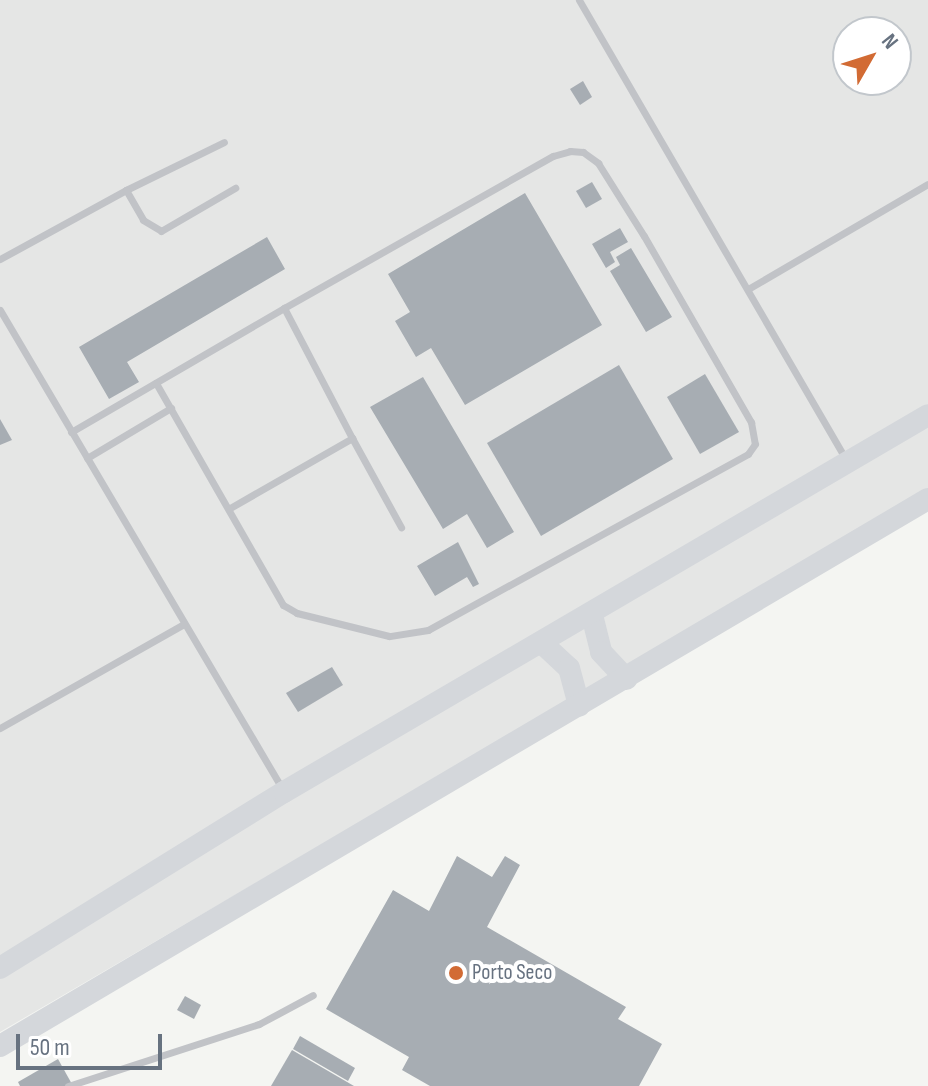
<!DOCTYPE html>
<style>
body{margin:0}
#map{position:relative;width:928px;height:1086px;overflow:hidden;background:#f4f5f2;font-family:"Sofia Sans Condensed",sans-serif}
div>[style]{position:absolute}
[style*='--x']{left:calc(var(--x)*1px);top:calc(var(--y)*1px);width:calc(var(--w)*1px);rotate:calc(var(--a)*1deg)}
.built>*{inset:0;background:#e5e6e5}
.building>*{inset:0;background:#a7adb3}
.service>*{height:7px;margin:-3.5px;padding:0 3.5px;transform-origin:3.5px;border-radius:3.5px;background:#c1c3c7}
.secondary>*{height:22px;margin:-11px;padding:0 11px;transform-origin:11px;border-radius:11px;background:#d4d7db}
.dots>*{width:22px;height:22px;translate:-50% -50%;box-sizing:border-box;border:4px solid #fff;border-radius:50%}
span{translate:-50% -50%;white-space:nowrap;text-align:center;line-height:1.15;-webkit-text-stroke:8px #fff;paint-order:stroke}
.poi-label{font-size:22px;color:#677280}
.left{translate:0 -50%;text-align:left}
.north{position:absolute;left:832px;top:16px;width:80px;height:80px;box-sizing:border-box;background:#fff;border:2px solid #c2c7cc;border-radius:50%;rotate:51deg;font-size:22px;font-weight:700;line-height:32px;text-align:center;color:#677280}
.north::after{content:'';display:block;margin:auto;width:28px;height:36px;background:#d26b34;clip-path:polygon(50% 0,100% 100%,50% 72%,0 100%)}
.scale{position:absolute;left:16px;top:1034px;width:146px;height:36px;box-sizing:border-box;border:4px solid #677280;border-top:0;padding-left:10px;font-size:24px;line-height:28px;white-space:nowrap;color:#677280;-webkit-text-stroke:6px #fff;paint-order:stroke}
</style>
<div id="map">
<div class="built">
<i style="clip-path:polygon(evenodd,0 0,928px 0,928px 491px,0 1032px,0 0,848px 32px,896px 32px,896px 80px,848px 80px,848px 32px)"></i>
</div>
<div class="building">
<i style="clip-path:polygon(583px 81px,592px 97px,580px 105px,570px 89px)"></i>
<i style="clip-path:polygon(592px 182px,602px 199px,586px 208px,576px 191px)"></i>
<i style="clip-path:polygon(525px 193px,602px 325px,465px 405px,431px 348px,416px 357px,395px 321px,410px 312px,388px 274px)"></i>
<i style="clip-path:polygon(620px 228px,628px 242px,610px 252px,615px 262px,606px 268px,592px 244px)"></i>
<i style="clip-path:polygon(267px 237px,285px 269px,127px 362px,139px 382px,109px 399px,79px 347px)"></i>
<i style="clip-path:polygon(631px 248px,672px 317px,646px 332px,610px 271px,620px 265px,616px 257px)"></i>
<i style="clip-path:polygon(619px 365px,673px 459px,541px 536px,487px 443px)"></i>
<i style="clip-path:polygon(705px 374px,739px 432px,700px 454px,667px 397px)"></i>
<i style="clip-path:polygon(423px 377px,514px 532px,487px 548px,467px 514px,443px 529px,370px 407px)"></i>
<i style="clip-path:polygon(0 419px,12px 440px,0 445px)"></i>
<i style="clip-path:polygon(458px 542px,479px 584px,473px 587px,467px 577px,435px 596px,417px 566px)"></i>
<i style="clip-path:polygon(332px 667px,343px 685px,298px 712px,286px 693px)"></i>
<i style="clip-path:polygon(457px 856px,492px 877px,505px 856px,520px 865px,487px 927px,626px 1007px,618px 1019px,662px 1044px,639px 1086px,430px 1086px,402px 1070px,409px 1057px,326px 1009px,393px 890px,429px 911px)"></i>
<i style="clip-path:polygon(185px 996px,201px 1005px,194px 1019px,177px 1010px)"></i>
<i style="clip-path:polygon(300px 1036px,355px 1068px,348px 1081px,293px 1049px)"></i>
<i style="clip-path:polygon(292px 1050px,354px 1086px,271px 1086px)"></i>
<i style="clip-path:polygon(58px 1059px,73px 1086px,20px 1086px,18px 1082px)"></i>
</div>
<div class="service">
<i style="--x:579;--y:0;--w:530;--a:59.85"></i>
<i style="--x:126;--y:190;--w:109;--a:-26.1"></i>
<i style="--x:0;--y:259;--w:144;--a:-28.7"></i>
<i style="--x:126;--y:190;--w:34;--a:60"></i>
<i style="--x:143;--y:220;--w:21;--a:31"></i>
<i style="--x:161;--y:231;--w:86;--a:-30.2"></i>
<i style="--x:748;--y:289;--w:208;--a:-30.3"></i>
<i style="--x:0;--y:310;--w:557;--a:59.48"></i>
<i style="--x:71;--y:432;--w:246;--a:-30.2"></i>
<i style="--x:284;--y:308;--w:309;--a:-29.5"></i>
<i style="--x:553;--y:156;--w:18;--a:-16"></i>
<i style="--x:570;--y:151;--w:13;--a:4"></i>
<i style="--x:583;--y:152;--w:19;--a:36"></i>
<i style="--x:598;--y:163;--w:86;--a:57.8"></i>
<i style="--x:644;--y:236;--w:215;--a:60.1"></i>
<i style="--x:751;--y:422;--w:22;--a:80"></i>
<i style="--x:755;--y:444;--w:12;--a:125"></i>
<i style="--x:748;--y:454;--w:365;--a:151.2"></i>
<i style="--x:428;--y:630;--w:39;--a:171"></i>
<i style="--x:389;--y:636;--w:95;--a:-166"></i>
<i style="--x:297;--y:613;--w:16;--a:-150"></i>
<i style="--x:283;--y:605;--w:256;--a:-119.8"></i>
<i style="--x:352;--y:438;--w:102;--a:61.2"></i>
<i style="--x:87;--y:458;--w:98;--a:-30.8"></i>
<i style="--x:230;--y:508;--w:141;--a:-29.8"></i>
<i style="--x:352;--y:438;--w:147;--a:-117.6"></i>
<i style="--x:0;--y:728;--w:211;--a:-29.5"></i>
<i style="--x:68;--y:1086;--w:201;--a:-18"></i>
<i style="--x:259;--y:1024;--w:61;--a:-28.2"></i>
</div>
<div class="secondary">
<i style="--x:592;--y:615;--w:38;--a:76"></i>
<i style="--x:601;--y:652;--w:37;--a:47"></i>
<i style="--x:543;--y:644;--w:35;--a:43"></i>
<i style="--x:569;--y:668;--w:39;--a:75"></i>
<i style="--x:0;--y:968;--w:334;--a:-31.8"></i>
<i style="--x:284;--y:792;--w:746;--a:-30.34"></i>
<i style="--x:0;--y:1046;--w:1077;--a:-30.52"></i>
</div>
<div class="dots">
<i style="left:456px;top:973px;background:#d26b34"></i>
</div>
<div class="poi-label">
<span class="left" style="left:472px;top:973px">Porto Seco</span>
</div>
<div class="north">N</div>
<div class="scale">50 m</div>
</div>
